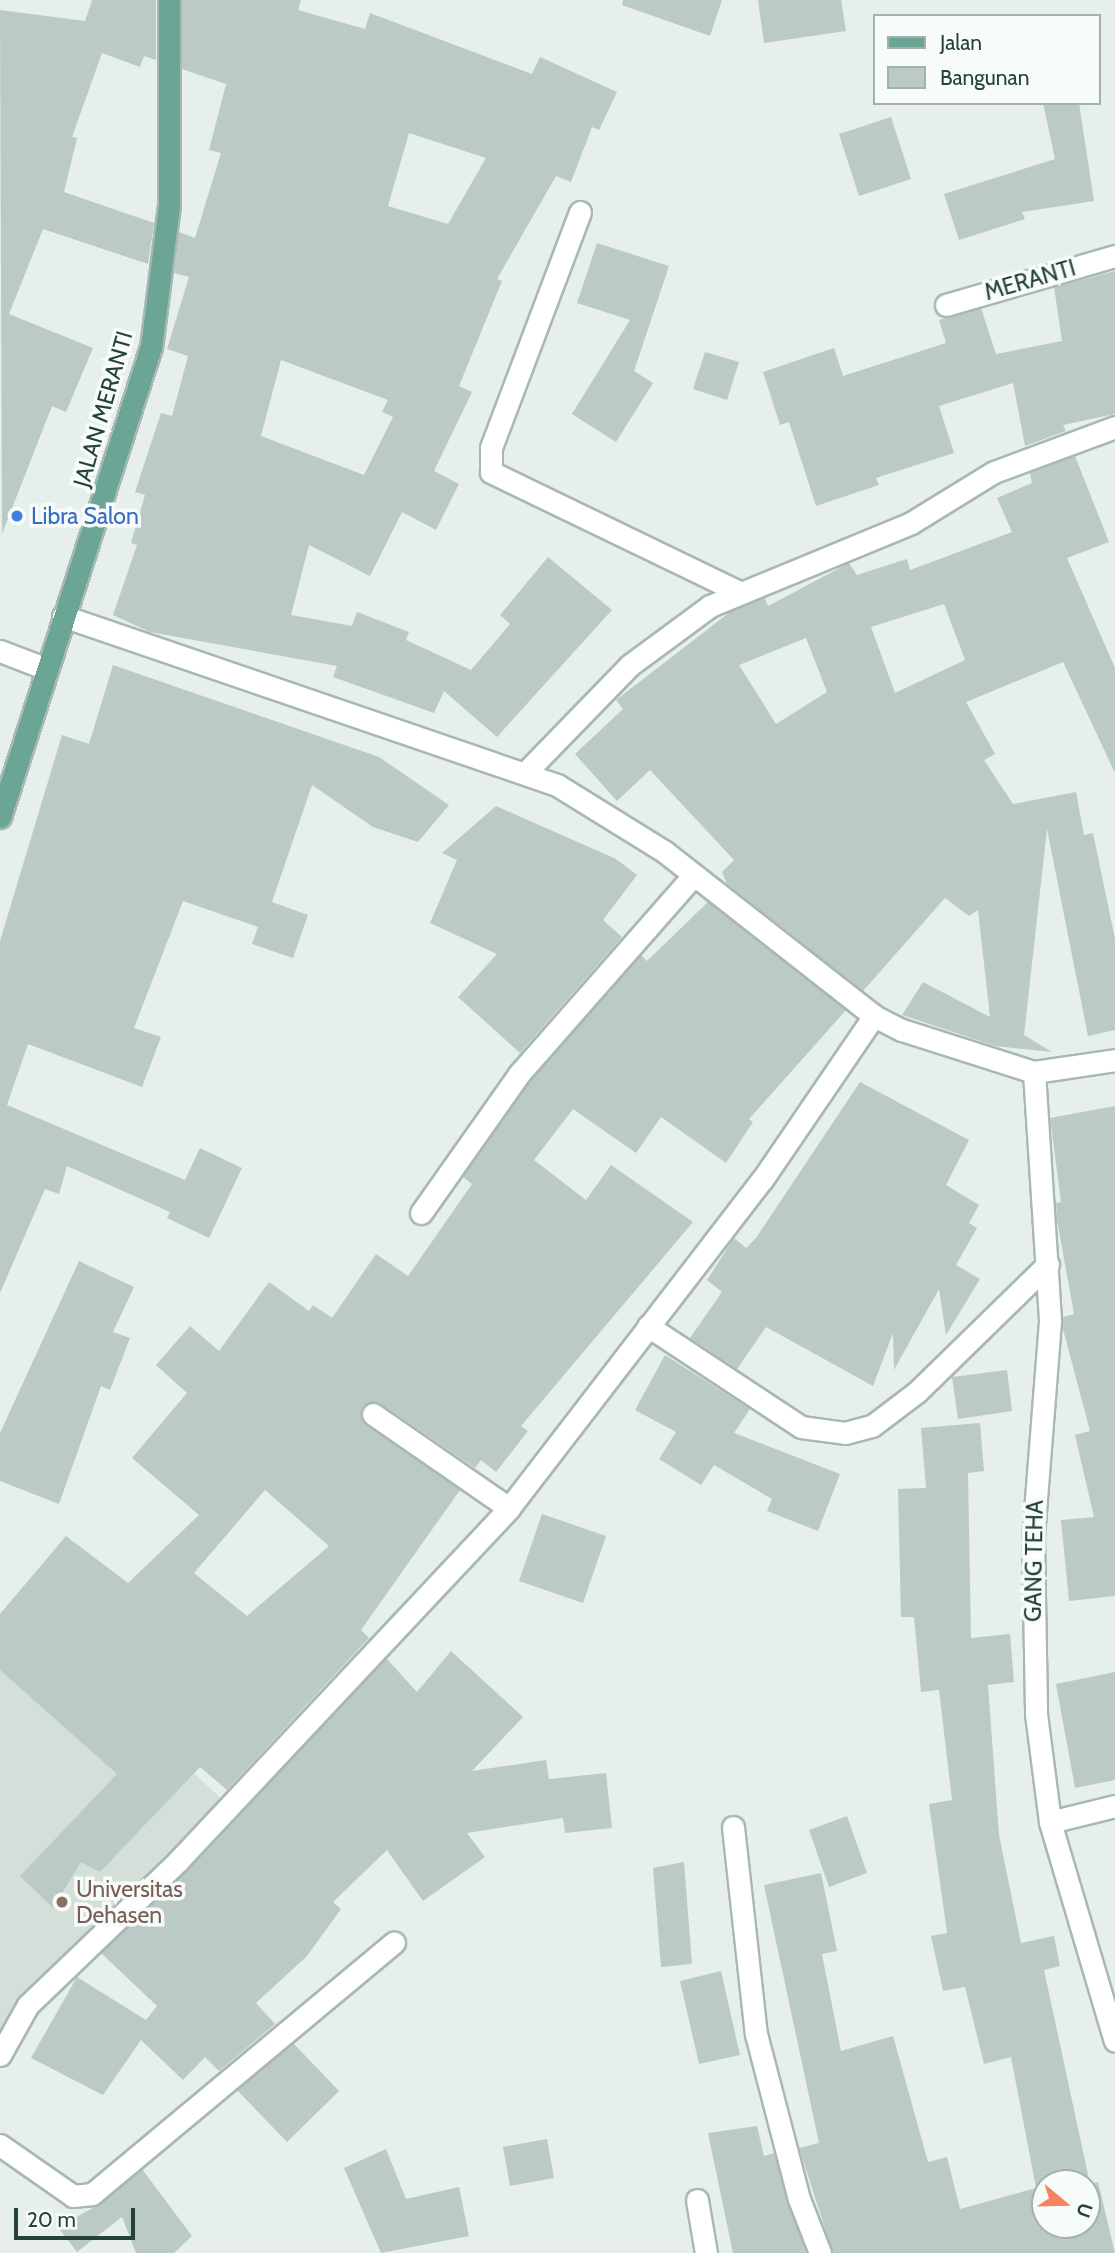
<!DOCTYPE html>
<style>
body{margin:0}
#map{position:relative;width:1115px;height:2253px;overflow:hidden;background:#e6efeb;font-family:Cabin,sans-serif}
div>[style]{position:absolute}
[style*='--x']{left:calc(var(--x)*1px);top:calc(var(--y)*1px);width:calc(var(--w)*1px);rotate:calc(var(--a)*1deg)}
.built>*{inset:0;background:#d4dfda}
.building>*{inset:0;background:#bbcac4}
.roads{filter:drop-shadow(2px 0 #a8b8b2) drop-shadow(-2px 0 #a8b8b2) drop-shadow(0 2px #a8b8b2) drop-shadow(0 -2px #a8b8b2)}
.minor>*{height:21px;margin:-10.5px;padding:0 10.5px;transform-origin:10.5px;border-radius:10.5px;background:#fff}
.primary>*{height:21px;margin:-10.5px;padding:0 10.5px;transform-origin:10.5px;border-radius:10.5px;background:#6aa596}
.dots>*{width:19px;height:19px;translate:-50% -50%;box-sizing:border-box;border:4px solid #f7fbf9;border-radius:50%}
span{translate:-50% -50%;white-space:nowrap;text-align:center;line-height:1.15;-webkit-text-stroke:7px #f7fbf9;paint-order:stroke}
.street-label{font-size:23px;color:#24423a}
.shop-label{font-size:23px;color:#366cbe}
.left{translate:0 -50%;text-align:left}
.education-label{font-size:23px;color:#785e54}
.legend{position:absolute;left:873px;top:14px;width:228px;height:91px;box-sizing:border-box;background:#f7fbf9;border:2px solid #a3b1ad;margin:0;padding:9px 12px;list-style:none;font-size:21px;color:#24423a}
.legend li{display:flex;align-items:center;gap:14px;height:35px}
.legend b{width:35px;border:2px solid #a3b1ad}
.north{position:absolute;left:1031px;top:2169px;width:70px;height:70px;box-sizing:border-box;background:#f7fbf9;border:2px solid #a3b1ad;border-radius:50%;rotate:109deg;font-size:19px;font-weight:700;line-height:28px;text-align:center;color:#24423a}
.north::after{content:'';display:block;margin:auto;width:24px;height:32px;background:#f4845f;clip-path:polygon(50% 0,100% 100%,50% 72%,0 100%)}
.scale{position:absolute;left:14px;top:2208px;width:121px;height:32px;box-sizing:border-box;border:4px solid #24423a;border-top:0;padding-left:9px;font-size:21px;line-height:24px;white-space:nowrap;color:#24423a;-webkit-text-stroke:5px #f7fbf9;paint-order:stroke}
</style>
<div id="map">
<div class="built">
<i style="clip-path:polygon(0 1634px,108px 1693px,225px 1802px,0 2032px)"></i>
</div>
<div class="building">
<i style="clip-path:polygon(92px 0,156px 0,156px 60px,144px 56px,140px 67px,102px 53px,72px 137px,77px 138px,64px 192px,154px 223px,148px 264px,43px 229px,9px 314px,93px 348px,66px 412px,52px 406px,2px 534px,0 10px,85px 21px)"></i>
<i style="clip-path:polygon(evenodd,182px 0,301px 0,298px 10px,365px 29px,370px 13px,532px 74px,540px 57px,617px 92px,599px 130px,592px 127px,571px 182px,556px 176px,497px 279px,502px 281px,459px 386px,472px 392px,434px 471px,459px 484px,436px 530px,402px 512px,370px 576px,309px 545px,291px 615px,352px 626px,357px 612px,409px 632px,406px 640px,471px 670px,510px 624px,500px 615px,548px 557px,612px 610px,497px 737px,444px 691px,434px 713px,333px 677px,337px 666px,150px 632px,113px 615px,137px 545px,131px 543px,145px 495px,135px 492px,161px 413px,172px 416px,188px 356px,167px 349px,189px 277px,174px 273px,179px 232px,195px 238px,221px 153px,209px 150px,226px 84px,182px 69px,182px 0,409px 133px,486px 158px,448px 224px,388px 206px,409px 133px,182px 0,281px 360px,388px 400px,382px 412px,393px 417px,364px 475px,261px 436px,281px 360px)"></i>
<i style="clip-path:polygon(623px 0,722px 0,710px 36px,622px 5px)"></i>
<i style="clip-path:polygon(758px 0,841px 0,846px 31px,764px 43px)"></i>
<i style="clip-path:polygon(1043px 103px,1079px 103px,1094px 201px,1022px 212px,1025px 219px,959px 240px,944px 194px,1055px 159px)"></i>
<i style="clip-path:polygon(891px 117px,911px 179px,859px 196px,839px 134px)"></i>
<i style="clip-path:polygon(597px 243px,669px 266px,634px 371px,653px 383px,616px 442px,572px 414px,630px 320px,577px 303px)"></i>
<i style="clip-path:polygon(1115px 271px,1115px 414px,1063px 425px,1066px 431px,1025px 446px,1013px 383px,939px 406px,954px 453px,876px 478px,879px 485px,816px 506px,789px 422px,780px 425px,763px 372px,834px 348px,843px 376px,946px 343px,939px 320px,981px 308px,996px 354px,1062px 341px,1054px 287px)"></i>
<i style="clip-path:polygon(705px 352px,739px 362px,727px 400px,693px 389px)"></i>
<i style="clip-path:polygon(evenodd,1075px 456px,1109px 542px,1067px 558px,1115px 668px,1115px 773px,1063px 662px,966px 702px,995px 754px,984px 760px,1013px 804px,1076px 792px,1084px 835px,1093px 833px,1115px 939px,1115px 1030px,1088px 1036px,1047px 829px,1024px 1035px,1052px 1052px,995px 1046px,902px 1015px,923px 982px,990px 1017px,978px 910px,969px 916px,945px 898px,863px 991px,727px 884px,722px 872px,734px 860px,650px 770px,617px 801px,575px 754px,623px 709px,616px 700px,730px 612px,765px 598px,768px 606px,849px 563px,857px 575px,907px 559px,910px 570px,1012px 532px,997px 498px,1032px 483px,1030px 473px,1075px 456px,944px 604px,965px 660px,895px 693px,871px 627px,944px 604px,1075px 456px,806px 638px,827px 692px,776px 724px,739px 665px,806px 638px)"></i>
<i style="clip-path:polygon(113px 665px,379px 757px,449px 805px,418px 842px,373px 827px,312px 785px,272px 902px,308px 915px,293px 958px,252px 944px,258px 927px,183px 901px,134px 1028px,161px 1037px,142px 1087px,28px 1044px,7px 1105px,185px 1180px,200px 1148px,242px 1168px,209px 1238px,167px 1218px,170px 1212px,67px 1166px,59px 1194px,45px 1189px,0 1293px,0 941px,62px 735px,89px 744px)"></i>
<i style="clip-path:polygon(496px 806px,616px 859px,637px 875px,603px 920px,622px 937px,520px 1053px,458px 997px,497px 954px,430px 923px,457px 860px,442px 853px)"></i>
<i style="clip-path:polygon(evenodd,708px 902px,846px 1010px,749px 1119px,753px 1122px,726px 1163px,661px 1117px,636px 1153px,573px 1109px,534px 1160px,586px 1200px,611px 1165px,693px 1222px,521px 1426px,528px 1431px,496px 1472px,481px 1460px,475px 1468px,380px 1403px,363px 1406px,366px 1425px,460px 1490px,361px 1630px,369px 1638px,227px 1790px,200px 1767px,100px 1872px,81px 1862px,53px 1908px,20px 1876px,117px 1774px,0 1670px,0 1614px,66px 1536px,128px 1583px,199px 1515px,132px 1458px,187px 1393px,156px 1365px,190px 1326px,219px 1351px,269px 1282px,309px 1311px,313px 1305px,332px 1318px,376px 1254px,408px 1276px,472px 1184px,463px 1177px,529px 1082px,641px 955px,647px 961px,708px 902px,265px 1490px,329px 1546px,247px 1616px,194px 1573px,265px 1490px)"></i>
<i style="clip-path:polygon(860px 1082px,969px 1140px,946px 1185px,979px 1205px,969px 1223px,977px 1228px,956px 1265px,980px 1279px,946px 1335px,939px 1289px,894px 1370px,893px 1333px,873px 1386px,766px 1327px,737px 1369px,690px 1338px,722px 1292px,707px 1280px,734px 1238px,746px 1248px,756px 1238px)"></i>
<i style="clip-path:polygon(1115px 1106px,1115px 1596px,1069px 1601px,1061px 1520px,1094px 1517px,1075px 1435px,1090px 1431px,1063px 1329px,1063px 1317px,1074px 1314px,1057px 1220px,1056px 1203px,1061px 1202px,1050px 1118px)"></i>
<i style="clip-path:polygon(79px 1261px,134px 1287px,113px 1332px,130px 1338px,110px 1390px,101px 1386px,59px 1504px,0 1481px,0 1433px)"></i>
<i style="clip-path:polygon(665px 1355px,750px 1409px,734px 1433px,840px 1474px,818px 1531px,767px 1511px,772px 1499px,714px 1465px,701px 1485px,659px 1459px,676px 1432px,635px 1410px)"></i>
<i style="clip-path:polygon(1007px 1370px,1012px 1411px,958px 1419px,952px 1377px)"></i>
<i style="clip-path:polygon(evenodd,980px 1423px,984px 1471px,968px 1473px,971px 1638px,1010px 1634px,1014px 1682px,988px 1685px,999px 1835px,1021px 1943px,1054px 1936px,1060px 1966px,1044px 1970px,1090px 2184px,1098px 2182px,1115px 2253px,833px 2253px,799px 2148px,819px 2143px,764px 1885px,821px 1873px,837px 1951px,822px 1954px,841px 2051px,893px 2036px,928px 2162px,947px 2157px,960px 2209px,1036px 2188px,1011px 2057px,984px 2064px,965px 1987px,943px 1991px,931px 1936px,947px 1933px,929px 1804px,952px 1800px,939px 1690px,921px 1692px,914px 1617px,901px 1617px,898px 1489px,926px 1488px,921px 1428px,980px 1423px,1045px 2183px,1087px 2183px,1087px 2225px,1045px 2225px,1045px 2183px)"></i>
<i style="clip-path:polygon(542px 1514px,606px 1536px,583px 1603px,519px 1581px)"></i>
<i style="clip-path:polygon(451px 1651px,523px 1717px,472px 1771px,546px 1760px,549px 1779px,606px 1773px,612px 1828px,565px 1833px,563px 1818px,467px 1833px,485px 1857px,423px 1901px,387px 1850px,333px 1902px,341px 1909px,307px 1956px,256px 2003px,275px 2024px,219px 2071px,205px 2057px,183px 2080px,141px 2040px,103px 2095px,31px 2058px,77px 1977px,146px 2020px,157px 2006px,101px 1953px,386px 1658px,417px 1692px)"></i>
<i style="clip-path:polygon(1115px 1672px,1115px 1780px,1075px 1788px,1056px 1684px)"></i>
<i style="clip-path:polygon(847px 1816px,867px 1873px,829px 1887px,809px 1830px)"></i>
<i style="clip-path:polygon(684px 1862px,692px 1964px,661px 1967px,653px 1868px)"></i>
<i style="clip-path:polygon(721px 1971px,740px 2055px,699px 2064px,680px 1981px)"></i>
<i style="clip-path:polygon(293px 2043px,339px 2091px,287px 2142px,237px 2090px)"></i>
<i style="clip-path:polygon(757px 2126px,764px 2156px,774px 2153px,806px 2253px,733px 2253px,708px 2133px)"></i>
<i style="clip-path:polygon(547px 2139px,554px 2178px,510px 2186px,503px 2147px)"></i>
<i style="clip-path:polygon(386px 2149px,406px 2199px,459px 2187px,469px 2236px,381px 2253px,344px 2168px)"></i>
<i style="clip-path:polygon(142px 2169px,192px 2236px,174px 2253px,136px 2253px,122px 2217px,77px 2252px,58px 2227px,100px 2204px)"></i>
</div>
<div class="roads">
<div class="minor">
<i style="--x:580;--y:212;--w:252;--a:110.7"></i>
<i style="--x:491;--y:448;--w:24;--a:90"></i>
<i style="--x:491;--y:472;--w:273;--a:25.8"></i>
<i style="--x:946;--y:305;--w:176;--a:-16.2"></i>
<i style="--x:63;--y:616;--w:522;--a:18.89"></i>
<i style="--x:557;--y:785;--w:127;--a:31.8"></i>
<i style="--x:665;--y:852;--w:266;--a:38.1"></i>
<i style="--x:874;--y:1016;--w:31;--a:27"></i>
<i style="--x:902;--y:1030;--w:139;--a:17.7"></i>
<i style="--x:1034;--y:1072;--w:82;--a:-8.4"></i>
<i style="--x:0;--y:651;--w:50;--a:21"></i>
<i style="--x:526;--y:772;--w:149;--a:-45.8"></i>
<i style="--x:630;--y:665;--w:99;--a:-36.4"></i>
<i style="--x:710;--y:606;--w:217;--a:-22.4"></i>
<i style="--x:911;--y:523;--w:97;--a:-31.6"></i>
<i style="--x:994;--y:472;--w:129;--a:-20.4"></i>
<i style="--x:1034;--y:1072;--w:250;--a:86.3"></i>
<i style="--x:1050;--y:1321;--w:218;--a:94.5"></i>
<i style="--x:1033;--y:1538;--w:176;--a:89"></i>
<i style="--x:1036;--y:1714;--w:109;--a:82.6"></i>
<i style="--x:1050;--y:1822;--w:228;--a:73.5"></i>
<i style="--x:421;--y:1213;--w:170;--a:-54.8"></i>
<i style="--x:519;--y:1074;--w:264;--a:-48.7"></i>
<i style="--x:648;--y:1326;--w:183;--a:33.4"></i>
<i style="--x:801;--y:1427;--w:44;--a:7.8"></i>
<i style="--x:845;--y:1433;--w:28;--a:-15"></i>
<i style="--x:872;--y:1426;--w:56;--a:-37.1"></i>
<i style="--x:917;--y:1392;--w:183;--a:-44.3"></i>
<i style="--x:373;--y:1414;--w:165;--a:34.7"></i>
<i style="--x:1050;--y:1822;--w:67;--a:-13.8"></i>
<i style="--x:733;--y:1827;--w:208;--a:83.7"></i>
<i style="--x:756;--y:2034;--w:171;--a:75.4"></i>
<i style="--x:799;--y:2199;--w:58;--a:68.7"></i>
<i style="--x:0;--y:2055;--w:57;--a:-60.8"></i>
<i style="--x:28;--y:2005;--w:208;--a:-43.8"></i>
<i style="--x:178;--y:1861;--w:484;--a:-46.8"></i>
<i style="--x:509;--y:1508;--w:414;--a:-52.4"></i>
<i style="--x:762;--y:1180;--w:199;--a:-55.7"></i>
<i style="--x:0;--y:2145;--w:89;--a:34.9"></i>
<i style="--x:73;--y:2196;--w:19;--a:-6"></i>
<i style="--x:92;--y:2194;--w:393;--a:-39.8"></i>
<i style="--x:697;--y:2200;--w:54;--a:80.4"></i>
</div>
<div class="primary">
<i style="--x:0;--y:817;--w:493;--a:-72.2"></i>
<i style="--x:151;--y:348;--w:143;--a:-82.8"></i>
<i style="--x:169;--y:206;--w:206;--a:-90"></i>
</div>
</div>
<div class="dots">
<i style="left:17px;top:516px;background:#3f7fe0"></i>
<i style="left:62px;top:1902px;background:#8d6e63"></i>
</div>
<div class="street-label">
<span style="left:1030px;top:280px;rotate:-16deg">MERANTI</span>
<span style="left:103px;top:409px;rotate:-74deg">JALAN MERANTI</span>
<span style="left:1034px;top:1561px;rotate:-89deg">GANG TEHA</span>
</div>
<div class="shop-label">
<span class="left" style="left:31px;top:516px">Libra Salon</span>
</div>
<div class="education-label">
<span class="left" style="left:76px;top:1902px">Universitas<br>Dehasen</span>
</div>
<ul class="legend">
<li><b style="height:9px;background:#6aa596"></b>Jalan</li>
<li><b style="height:19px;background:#bbcac4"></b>Bangunan</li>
</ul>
<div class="north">U</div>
<div class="scale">20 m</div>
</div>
